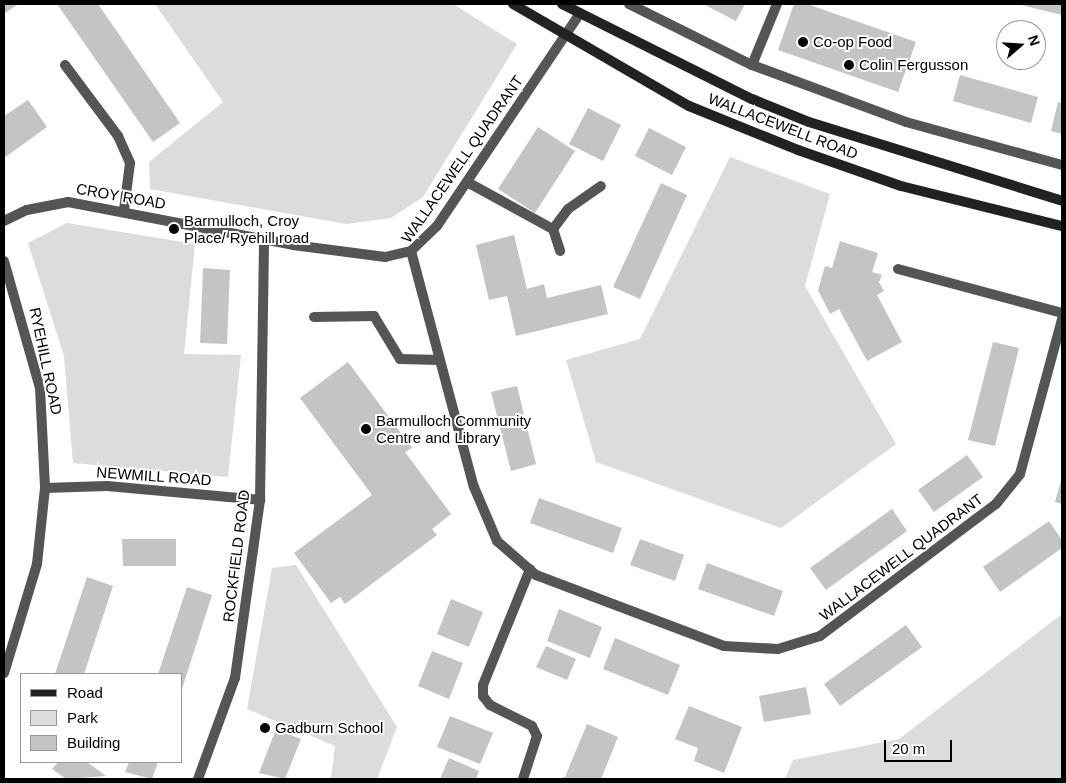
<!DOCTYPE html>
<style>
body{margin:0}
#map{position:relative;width:1066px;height:783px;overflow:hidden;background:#fff;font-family:Arial,sans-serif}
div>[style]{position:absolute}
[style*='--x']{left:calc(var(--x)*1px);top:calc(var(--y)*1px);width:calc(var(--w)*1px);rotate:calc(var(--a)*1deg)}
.green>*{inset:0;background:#dcdcdc}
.building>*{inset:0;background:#c4c4c4}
.lane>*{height:10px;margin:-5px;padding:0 5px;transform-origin:5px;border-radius:5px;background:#555}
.street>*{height:10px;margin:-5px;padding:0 5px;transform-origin:5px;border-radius:5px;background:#555}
.secondary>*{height:10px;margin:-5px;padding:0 5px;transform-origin:5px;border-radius:5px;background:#222}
.dots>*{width:14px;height:14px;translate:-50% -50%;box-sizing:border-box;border:2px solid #fff;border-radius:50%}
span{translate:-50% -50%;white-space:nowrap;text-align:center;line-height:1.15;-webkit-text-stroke:4px #fff;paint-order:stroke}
.poi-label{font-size:15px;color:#000}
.left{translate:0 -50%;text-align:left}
.street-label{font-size:15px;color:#000}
.frame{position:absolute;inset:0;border:5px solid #000;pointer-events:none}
.legend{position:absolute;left:20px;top:673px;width:162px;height:90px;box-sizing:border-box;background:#fff;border:1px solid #999;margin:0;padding:6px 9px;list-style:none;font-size:15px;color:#000}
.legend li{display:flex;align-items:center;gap:10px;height:25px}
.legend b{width:25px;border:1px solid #999}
.north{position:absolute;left:996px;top:20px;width:50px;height:50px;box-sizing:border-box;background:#fff;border:1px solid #999;border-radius:50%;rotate:71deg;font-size:14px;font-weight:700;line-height:20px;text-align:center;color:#000}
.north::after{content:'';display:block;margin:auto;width:18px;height:22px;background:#000;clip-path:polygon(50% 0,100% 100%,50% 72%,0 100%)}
.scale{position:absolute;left:884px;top:740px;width:68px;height:22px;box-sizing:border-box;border:2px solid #000;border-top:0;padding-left:6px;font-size:15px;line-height:18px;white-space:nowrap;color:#000;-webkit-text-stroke:4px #fff;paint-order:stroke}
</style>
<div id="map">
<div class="green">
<i style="clip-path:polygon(155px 4px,453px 4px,517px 44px,423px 197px,391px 218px,346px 224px,150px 189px,149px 162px,223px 102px)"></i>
<i style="clip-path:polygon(730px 157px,830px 194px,805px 286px,896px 444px,781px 528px,596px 462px,566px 360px,640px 339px)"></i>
<i style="clip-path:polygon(67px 223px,195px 244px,184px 354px,241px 355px,228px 477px,73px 463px,64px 356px,28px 243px)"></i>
<i style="clip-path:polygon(296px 565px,397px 727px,377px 779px,331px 779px,335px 746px,247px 709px,272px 568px)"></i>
<i style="clip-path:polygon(1062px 614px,1062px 779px,785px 779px,793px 760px,899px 739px)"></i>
</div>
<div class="building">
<i style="clip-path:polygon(4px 4px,18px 4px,4px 14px)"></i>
<i style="clip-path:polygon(57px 4px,98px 4px,180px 123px,153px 142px)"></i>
<i style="clip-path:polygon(703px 4px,745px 4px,736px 21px)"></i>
<i style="clip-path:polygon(794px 4px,807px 4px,916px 42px,898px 92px,778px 50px)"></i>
<i style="clip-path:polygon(1017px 4px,1062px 4px,1062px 15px)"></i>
<i style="clip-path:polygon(960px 75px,1038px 97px,1031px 123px,953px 101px)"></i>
<i style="clip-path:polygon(28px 100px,47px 127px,4px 158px,4px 116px)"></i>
<i style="clip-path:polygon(1058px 102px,1062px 103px,1062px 134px,1051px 131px)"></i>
<i style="clip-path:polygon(588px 108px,621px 125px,603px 161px,569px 144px)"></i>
<i style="clip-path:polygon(538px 127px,575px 151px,535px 213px,498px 189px)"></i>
<i style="clip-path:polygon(649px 128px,686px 147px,672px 175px,635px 156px)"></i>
<i style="clip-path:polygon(661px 183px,687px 195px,640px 299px,613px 287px)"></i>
<i style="clip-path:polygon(514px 235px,527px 289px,544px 284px,547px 298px,601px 285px,608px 314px,516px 336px,507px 296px,489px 300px,476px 245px)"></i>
<i style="clip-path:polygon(840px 241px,878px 253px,872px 272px,882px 275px,879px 282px,884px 291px,877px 295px,902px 342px,867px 361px,839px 309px,830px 314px,818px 290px,825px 266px,832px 268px)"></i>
<i style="clip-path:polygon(203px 268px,230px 270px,227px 344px,200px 343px)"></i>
<i style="clip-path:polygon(993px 342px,1019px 348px,995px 446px,968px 440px)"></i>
<i style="clip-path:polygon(348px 362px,412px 448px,405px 452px,451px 514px,432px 529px,437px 535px,345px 604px,340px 597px,331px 603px,294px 553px,372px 495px,300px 398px)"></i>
<i style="clip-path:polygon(517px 386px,536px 464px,511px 471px,491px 392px)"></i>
<i style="clip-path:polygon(967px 455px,983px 477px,934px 512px,918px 490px)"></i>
<i style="clip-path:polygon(1062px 477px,1062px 504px,1055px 502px)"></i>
<i style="clip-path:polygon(539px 498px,622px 528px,613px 553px,530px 523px)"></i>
<i style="clip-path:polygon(892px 509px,907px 531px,826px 590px,810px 568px)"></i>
<i style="clip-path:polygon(1049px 521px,1062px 540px,1062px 548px,1000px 592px,983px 567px)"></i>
<i style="clip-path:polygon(122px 539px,176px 539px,176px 566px,123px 566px)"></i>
<i style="clip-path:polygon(640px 539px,684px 555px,675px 581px,630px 565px)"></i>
<i style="clip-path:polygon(707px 563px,783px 591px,774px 616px,698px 589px)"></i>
<i style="clip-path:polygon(87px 577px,113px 586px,84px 674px,55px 674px)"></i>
<i style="clip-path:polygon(187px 587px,212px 595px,182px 689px,181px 674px,158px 674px)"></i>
<i style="clip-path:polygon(451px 599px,483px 612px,469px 647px,437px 634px)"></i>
<i style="clip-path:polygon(559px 609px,602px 627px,590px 658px,547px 641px)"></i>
<i style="clip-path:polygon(906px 625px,922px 647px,840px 706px,824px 684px)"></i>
<i style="clip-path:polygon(615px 638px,680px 665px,668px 695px,603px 669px)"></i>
<i style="clip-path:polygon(546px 646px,576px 659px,567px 680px,536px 667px)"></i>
<i style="clip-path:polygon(432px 651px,463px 663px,449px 699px,418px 686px)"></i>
<i style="clip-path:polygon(806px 687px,811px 714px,764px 722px,759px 696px)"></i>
<i style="clip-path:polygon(689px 706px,742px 727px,724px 773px,694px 761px,698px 748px,675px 739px)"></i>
<i style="clip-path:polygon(450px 716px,493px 733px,480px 764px,437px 747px)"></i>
<i style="clip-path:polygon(587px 724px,618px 737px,601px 779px,557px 779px,565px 777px)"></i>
<i style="clip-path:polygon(276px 729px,301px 739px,285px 779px,259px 773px)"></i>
<i style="clip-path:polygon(449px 758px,479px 771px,476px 779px,440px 779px)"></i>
<i style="clip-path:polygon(58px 762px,87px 762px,106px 776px,66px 779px,52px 769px)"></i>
<i style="clip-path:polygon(129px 762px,158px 762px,152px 779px,125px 772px)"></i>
</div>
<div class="lane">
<i style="--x:752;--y:65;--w:66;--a:-67.7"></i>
<i style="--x:898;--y:269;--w:170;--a:15"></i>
<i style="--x:314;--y:317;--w:60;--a:-1"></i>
<i style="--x:374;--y:316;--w:50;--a:58.8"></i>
<i style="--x:400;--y:359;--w:40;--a:1.4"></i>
</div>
<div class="street">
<i style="--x:629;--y:4;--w:137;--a:26.4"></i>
<i style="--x:752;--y:65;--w:164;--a:20.3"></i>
<i style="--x:906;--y:122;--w:162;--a:15.4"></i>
<i style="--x:65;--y:65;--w:89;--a:53.3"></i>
<i style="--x:118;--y:136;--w:30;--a:66"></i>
<i style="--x:130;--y:163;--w:47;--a:97.3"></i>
<i style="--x:467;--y:182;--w:98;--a:28.7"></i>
<i style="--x:553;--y:229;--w:25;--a:-53"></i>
<i style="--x:568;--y:209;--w:40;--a:-34.9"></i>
<i style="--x:4;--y:221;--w:25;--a:-26"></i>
<i style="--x:27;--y:210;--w:42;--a:-11"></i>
<i style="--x:68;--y:202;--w:229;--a:10.8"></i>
<i style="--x:293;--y:245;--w:93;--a:7.4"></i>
<i style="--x:385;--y:257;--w:27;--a:-13"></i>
<i style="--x:553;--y:229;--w:23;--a:72"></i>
<i style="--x:411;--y:251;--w:244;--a:75.1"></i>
<i style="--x:474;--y:487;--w:59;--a:66.9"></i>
<i style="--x:497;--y:541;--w:52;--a:41.1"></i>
<i style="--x:536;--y:575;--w:201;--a:20.7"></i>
<i style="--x:724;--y:646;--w:54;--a:3.2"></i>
<i style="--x:778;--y:649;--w:44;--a:-17.2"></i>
<i style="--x:820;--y:636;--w:220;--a:-36.9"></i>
<i style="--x:996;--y:504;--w:38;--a:-51"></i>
<i style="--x:1020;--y:474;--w:161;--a:-74.8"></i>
<i style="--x:411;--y:251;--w:36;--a:-44"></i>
<i style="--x:437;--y:226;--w:254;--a:-56.1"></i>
<i style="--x:4;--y:261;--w:132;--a:74.2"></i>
<i style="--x:40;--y:388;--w:100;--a:87.1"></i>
<i style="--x:45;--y:488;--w:76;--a:96"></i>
<i style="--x:37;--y:564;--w:114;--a:106.8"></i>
<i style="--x:45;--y:488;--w:62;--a:-1.8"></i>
<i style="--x:107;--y:486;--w:154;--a:5.2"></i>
<i style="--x:198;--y:779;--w:108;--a:-69.9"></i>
<i style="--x:235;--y:678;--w:180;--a:-82"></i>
<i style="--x:260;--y:500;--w:261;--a:-89.1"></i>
<i style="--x:523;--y:779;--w:45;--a:-72"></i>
<i style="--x:537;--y:736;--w:11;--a:-117"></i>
<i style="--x:532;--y:726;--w:47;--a:-153.4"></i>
<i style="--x:490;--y:705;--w:11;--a:-128"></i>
<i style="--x:483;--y:696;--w:11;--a:-90"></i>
<i style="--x:483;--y:685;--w:125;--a:-67.9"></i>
</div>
<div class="secondary">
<i style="--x:513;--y:4;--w:203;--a:30.1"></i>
<i style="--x:689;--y:106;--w:118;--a:22"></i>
<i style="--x:798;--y:150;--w:109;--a:19.3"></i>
<i style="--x:901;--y:186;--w:166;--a:14"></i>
<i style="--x:562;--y:4;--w:212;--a:26.6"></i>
<i style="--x:752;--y:99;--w:61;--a:22"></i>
<i style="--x:809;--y:122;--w:265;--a:17.3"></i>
</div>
<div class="dots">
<i style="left:803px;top:42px;background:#000"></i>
<i style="left:849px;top:65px;background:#000"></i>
<i style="left:174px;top:229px;background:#000"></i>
<i style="left:366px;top:429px;background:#000"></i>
<i style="left:265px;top:728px;background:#000"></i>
</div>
<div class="poi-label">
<span class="left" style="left:813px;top:42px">Co-op Food</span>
<span class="left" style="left:859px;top:65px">Colin Fergusson</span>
<span class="left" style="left:184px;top:229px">Barmulloch, Croy<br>Place/ Ryehill road</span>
<span class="left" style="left:376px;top:429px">Barmulloch Community<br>Centre and Library</span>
<span class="left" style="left:275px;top:728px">Gadburn School</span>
</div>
<div class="street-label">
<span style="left:783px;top:126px;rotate:21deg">WALLACEWELL ROAD</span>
<span style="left:462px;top:159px;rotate:-55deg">WALLACEWELL QUADRANT</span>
<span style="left:121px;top:196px;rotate:10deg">CROY ROAD</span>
<span style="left:46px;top:361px;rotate:78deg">RYEHILL ROAD</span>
<span style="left:154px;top:476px;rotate:4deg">NEWMILL ROAD</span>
<span style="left:236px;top:556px;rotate:-83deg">ROCKFIELD ROAD</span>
<span style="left:901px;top:557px;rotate:-37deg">WALLACEWELL QUADRANT</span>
</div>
<div class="frame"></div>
<ul class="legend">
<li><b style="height:6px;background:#222"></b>Road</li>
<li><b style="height:14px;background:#dcdcdc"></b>Park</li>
<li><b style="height:14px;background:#c4c4c4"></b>Building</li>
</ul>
<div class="north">N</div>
<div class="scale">20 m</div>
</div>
